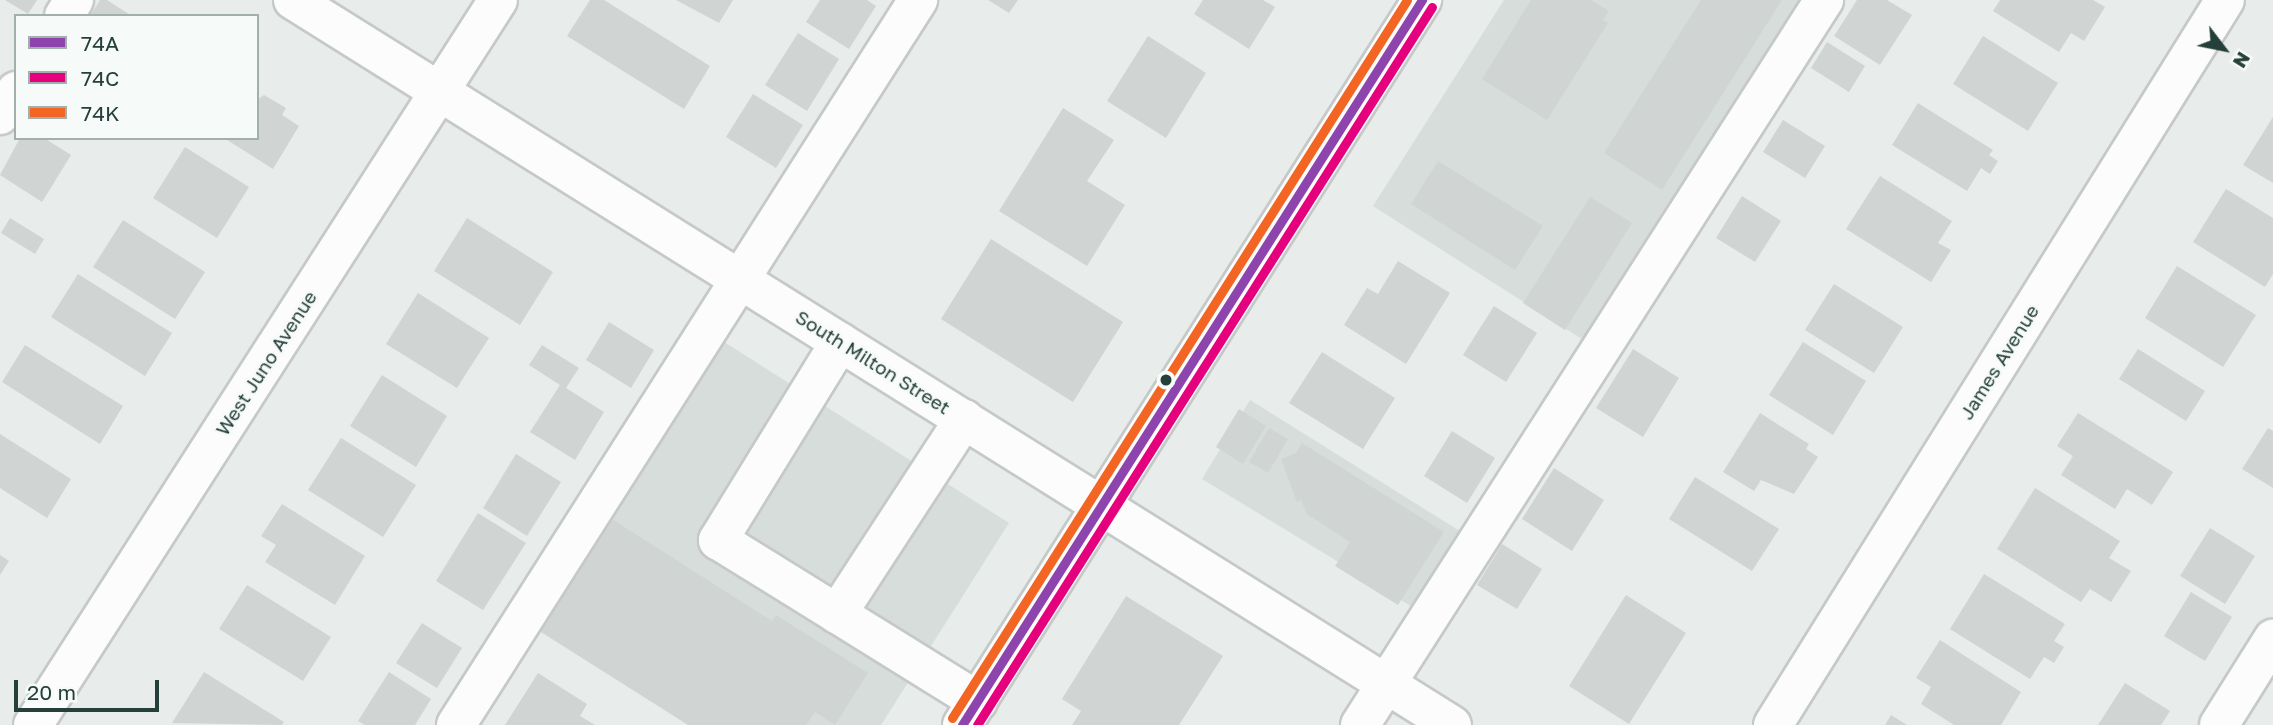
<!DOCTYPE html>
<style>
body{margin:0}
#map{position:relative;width:2273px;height:725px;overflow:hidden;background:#e8ecea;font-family:"Golos Text",sans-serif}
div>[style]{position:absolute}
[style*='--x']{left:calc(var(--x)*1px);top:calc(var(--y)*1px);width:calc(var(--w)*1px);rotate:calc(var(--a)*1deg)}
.built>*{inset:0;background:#d6ddda}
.building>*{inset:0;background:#d0d5d3}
.roads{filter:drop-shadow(2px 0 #c5c9c7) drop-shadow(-2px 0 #c5c9c7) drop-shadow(0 2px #c5c9c7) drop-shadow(0 -2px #c5c9c7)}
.minor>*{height:38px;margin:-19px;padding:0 19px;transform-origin:19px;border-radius:19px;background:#fcfcfc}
.bus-1>*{height:9px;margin:-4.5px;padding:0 4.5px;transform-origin:4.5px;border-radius:4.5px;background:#8e44ad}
.bus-2>*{height:9px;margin:-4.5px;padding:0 4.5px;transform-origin:4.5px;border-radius:4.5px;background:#e5007d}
.bus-3>*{height:9px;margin:-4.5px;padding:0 4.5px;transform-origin:4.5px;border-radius:4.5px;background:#f26522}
.dots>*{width:19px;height:19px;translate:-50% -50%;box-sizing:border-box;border:4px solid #f6faf8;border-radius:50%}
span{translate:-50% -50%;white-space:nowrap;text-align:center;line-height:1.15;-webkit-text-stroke:5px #f6faf8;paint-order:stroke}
.street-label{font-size:19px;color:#253f3a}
.legend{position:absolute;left:14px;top:14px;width:245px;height:126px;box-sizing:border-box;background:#f6faf8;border:2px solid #a2afac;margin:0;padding:9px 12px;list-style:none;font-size:21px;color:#253f3a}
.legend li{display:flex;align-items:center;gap:14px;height:35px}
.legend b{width:35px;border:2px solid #a2afac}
.north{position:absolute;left:2189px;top:14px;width:70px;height:70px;-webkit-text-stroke:5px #f6faf8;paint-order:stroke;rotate:122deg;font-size:19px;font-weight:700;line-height:28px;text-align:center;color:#253f3a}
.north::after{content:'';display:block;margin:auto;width:24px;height:32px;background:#253f3a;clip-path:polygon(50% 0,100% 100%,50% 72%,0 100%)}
.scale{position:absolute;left:14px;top:680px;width:145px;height:32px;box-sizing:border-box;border:4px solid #253f3a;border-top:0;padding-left:9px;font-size:21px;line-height:24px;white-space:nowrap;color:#253f3a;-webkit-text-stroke:5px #f6faf8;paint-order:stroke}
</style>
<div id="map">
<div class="built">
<i style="clip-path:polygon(1504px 0,1802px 0,1585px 341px,1373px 206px)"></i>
<i style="clip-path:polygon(721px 340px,1009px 523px,881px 725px,692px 725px,538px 628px)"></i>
<i style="clip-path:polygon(1250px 400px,1466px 535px,1419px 611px,1202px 479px)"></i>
</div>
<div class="building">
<i style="clip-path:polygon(5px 0,37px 0,28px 14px)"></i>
<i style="clip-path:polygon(100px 0,107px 0,132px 16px,90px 16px)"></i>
<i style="clip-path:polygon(590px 0,604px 0,710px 66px,684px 109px,567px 36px)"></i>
<i style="clip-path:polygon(676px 0,733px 0,719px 23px)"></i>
<i style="clip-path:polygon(820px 0,867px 0,876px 6px,849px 49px,806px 22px)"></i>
<i style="clip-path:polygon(988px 0,1018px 0,1009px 13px)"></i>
<i style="clip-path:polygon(1203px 0,1263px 0,1275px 7px,1249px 49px,1194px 14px)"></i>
<i style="clip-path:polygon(1531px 0,1591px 0,1609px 11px,1603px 20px,1608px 23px,1547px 120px,1482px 79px)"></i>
<i style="clip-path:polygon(1701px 0,1782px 0,1662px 190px,1604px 153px)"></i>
<i style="clip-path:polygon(1857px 0,1887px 0,1912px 15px,1880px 65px,1834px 36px)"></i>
<i style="clip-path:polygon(2000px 0,2093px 0,2105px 7px,2084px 41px,2071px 33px,2059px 52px,1993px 11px)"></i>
<i style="clip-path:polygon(798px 33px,839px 59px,807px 111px,765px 85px)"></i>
<i style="clip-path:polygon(1148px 36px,1206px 73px,1166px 138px,1107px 101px)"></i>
<i style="clip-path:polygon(1983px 36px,2058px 83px,2028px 131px,1953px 84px)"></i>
<i style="clip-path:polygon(1827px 42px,1865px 66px,1849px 92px,1811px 68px)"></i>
<i style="clip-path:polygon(753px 94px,803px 125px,776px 168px,726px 137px)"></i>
<i style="clip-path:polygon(264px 95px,286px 108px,282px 115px,299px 126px,273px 169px,224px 138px,257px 138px,257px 100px)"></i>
<i style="clip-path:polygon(1918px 103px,1993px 150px,1989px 155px,1998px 161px,1990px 174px,1981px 168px,1967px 191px,1892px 145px)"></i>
<i style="clip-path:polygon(1063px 108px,1114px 140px,1087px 181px,1125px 205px,1087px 266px,999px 211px)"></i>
<i style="clip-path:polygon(2273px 117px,2273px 183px,2243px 165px)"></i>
<i style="clip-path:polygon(1783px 120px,1825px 146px,1805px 178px,1763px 152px)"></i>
<i style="clip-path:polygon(20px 138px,44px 138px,71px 155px,42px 202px,0 175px)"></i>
<i style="clip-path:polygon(185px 147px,249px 187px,217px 238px,153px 198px)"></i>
<i style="clip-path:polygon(1438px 161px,1543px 226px,1515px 270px,1411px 204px)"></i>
<i style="clip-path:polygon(1880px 176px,1952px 221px,1938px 243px,1951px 250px,1931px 282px,1846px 229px)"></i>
<i style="clip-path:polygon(2226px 189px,2273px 218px,2273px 274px,2265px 287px,2193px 242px)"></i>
<i style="clip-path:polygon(1742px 196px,1781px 221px,1755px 262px,1716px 238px)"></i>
<i style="clip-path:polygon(1590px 197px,1632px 223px,1565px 330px,1523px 303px)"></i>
<i style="clip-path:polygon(10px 218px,44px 239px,35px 254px,1px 233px)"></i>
<i style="clip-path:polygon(467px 218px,553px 272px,520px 325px,434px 271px)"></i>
<i style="clip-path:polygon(123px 220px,205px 272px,175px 319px,93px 267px)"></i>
<i style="clip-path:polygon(991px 239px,1123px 322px,1073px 402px,941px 319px)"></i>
<i style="clip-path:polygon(1398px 261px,1450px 293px,1406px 364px,1344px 325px,1367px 288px,1378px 294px)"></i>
<i style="clip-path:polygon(2177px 266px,2256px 315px,2223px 367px,2145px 318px)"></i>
<i style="clip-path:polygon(78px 274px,172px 333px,145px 376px,51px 317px)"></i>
<i style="clip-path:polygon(1834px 284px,1903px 327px,1874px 373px,1805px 330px)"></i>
<i style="clip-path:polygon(418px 293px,489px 338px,457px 388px,386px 344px)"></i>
<i style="clip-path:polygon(1494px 306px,1537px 333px,1506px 382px,1463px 355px)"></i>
<i style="clip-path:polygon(609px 322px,654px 350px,631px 388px,586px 360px)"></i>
<i style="clip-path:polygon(1803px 342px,1866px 381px,1833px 435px,1769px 395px)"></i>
<i style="clip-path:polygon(25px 345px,123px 406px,100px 444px,2px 382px)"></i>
<i style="clip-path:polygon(542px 345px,579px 368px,566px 388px,604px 412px,575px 460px,530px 432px,560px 385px,529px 365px)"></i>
<i style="clip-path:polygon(1633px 349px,1679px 378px,1643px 437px,1596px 408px)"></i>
<i style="clip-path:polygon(2138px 349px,2205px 391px,2186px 421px,2119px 379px)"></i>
<i style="clip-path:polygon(1322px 352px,1395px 398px,1363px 449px,1289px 403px)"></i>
<i style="clip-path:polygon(382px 375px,447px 416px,416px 467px,350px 426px)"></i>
<i style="clip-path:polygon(1239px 409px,1266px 426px,1243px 464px,1216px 447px)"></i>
<i style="clip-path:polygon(1760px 413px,1809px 444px,1806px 449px,1818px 457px,1794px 494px,1761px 480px,1754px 491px,1723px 472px)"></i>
<i style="clip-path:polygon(2078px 413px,2173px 472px,2152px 505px,2127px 489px,2115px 509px,2061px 475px,2073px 456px,2057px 446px)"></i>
<i style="clip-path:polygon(1269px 428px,1288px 439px,1268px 473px,1249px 462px)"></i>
<i style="clip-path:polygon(2268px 428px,2273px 431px,2273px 488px,2242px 469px)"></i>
<i style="clip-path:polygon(1452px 431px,1495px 458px,1467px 503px,1424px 476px)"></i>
<i style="clip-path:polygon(0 434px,71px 479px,47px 518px,0 488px)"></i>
<i style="clip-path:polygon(341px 438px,416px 485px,383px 537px,308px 490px)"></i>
<i style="clip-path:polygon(1302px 443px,1444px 532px,1398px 605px,1335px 566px,1350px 542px,1307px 514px,1301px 500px,1297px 502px,1281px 459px,1296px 453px)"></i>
<i style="clip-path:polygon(516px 454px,561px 482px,527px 536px,483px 508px)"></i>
<i style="clip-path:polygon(1554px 468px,1604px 500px,1572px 551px,1522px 519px)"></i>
<i style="clip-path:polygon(1695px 477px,1779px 529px,1752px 571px,1669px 519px)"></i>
<i style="clip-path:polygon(2035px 488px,2120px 541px,2109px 558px,2131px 571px,2111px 602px,2090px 589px,2081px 602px,1997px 549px)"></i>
<i style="clip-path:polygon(282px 504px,365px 556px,335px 605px,265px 562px,276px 545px,261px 536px)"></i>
<i style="clip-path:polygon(478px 513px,526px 543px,483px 610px,436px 581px)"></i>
<i style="clip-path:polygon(604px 514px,772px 621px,776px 615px,868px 673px,835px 725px,815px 712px,806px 725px,688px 725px,533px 627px)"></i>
<i style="clip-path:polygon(2210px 528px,2255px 556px,2225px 604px,2180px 576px)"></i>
<i style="clip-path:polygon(1502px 544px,1542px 569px,1517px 609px,1477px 585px)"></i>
<i style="clip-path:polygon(0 555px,9px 561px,0 575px)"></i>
<i style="clip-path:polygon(1984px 574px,2065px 624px,2054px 641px,2064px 647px,2054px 663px,2044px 657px,2030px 679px,1950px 629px)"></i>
<i style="clip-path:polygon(247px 585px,331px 637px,303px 681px,219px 629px)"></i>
<i style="clip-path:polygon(2191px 592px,2232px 617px,2205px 661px,2164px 636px)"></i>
<i style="clip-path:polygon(1626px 595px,1686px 633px,1629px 724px,1569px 686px)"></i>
<i style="clip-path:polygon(1126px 596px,1223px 656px,1179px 725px,1072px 725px,1081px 711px,1062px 699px)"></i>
<i style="clip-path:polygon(422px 623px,462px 648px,437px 688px,396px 663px)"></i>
<i style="clip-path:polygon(1940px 640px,2021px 692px,2001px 725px,1954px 725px,1921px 704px,1931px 687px,1916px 678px)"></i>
<i style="clip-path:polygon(204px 672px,284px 722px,282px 725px,172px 723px)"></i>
<i style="clip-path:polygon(389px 672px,431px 699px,415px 725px,365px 725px,358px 721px)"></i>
<i style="clip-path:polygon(538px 673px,587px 704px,580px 716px,595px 725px,505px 725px)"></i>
<i style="clip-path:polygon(2125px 683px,2170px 711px,2161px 725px,2098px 725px)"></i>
<i style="clip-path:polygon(1891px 715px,1907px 725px,1885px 725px)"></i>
</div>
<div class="roads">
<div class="minor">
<i style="--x:293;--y:0;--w:1367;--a:32.03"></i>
<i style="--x:64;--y:16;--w:19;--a:-58"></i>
<i style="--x:0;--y:115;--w:29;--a:-56"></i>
<i style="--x:840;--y:342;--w:233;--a:121.6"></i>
<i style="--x:718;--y:540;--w:306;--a:31.8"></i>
<i style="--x:837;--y:614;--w:233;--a:-56.9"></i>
<i style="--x:33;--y:725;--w:861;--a:-57.32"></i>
<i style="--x:456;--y:725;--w:860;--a:-57.49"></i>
<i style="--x:962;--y:725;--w:859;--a:-57.61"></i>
<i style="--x:1360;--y:725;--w:861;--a:-57.38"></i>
<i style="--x:1773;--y:725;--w:854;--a:-58.06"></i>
<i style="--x:2219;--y:725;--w:102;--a:-57.9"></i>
</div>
</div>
<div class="bus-1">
<i style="--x:962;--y:725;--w:859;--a:-57.61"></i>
</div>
<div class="bus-2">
<i style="--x:977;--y:725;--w:850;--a:-57.64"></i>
</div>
<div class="bus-3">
<i style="--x:952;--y:718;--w:850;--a:-57.64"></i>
</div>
<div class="dots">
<i style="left:1166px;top:380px;background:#253f3a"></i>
</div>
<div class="street-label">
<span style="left:873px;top:362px;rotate:32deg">South Milton Street</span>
<span style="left:1999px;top:362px;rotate:-58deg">James Avenue</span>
<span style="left:266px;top:363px;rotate:-57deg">West Juno Avenue</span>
</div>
<ul class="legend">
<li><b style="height:9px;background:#8e44ad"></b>74A</li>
<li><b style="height:9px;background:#e5007d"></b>74C</li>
<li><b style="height:9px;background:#f26522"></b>74K</li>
</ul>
<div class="north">N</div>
<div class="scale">20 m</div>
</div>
